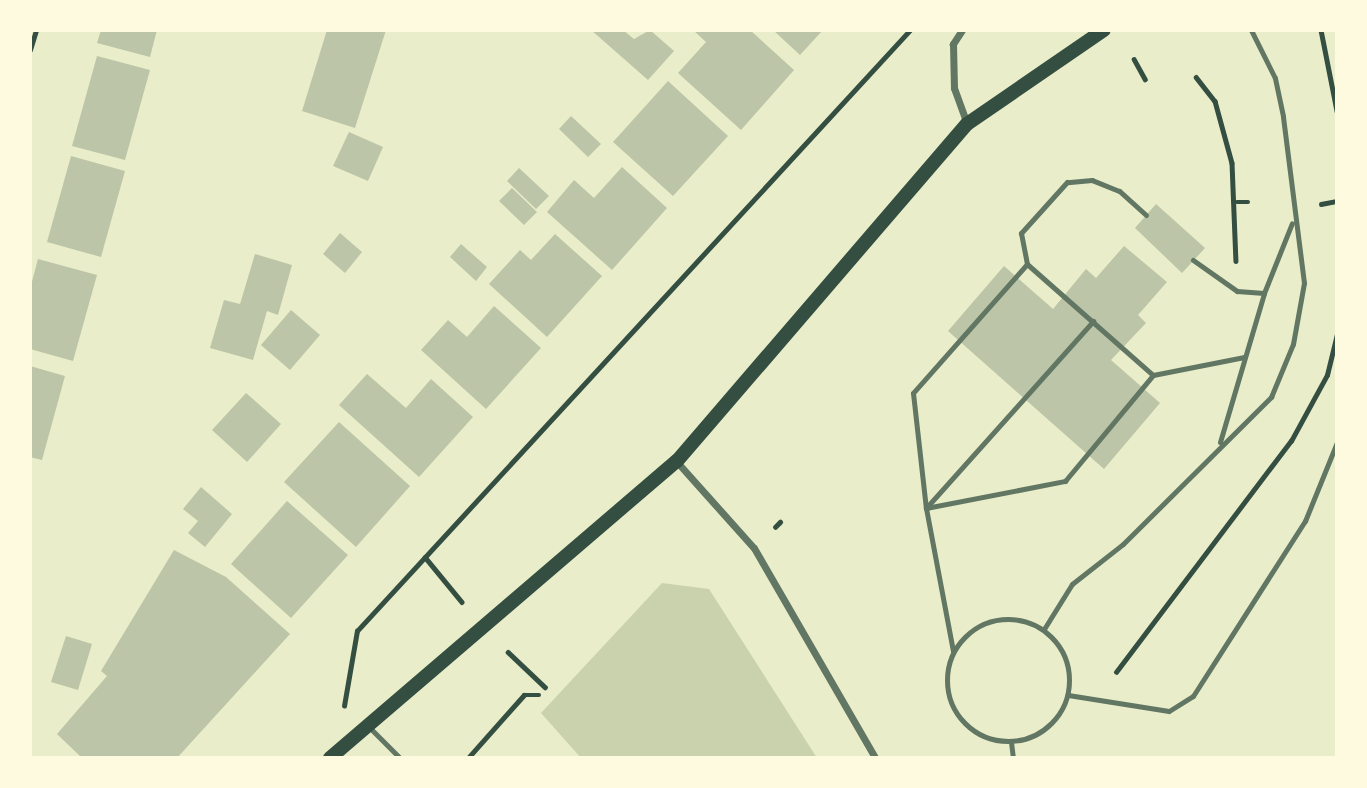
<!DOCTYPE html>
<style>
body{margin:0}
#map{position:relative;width:1367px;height:788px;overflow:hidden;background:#e9edc9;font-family:Manrope,sans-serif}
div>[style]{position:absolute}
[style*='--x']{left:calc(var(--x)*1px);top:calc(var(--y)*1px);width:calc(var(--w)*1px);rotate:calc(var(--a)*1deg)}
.green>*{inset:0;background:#cad2ad}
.building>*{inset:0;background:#bcc5a7}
.path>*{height:4.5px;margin:-2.25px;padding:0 2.25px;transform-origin:2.25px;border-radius:2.25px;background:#344e41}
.service>*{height:5px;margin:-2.5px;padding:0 2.5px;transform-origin:2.5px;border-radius:2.5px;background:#617663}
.service>.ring{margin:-2.5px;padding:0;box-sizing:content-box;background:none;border:5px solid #617663;border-radius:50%}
.minor>*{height:7px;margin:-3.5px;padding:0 3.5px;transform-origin:3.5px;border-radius:3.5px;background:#617663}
.secondary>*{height:14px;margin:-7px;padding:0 7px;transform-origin:7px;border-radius:7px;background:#344e41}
span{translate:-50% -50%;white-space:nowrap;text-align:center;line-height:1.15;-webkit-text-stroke:7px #fefae0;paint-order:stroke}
.frame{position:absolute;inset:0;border:32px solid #fefae0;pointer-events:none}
</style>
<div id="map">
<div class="green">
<i style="clip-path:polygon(662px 583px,709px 589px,817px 758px,581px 758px,541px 713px)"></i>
</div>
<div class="building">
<i style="clip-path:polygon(101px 30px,157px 30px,150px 57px,97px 43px)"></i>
<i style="clip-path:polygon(327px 30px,386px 30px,355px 128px,302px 111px)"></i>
<i style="clip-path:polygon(591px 30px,623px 30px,634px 39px,650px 30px,674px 51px,648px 80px)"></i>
<i style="clip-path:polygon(693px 30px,750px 30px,794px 70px,741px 130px,678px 73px,706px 42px)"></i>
<i style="clip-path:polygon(773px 30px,823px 30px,800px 55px)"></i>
<i style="clip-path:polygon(97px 56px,150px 70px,125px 160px,72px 146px)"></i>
<i style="clip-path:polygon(668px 81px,728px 136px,673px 196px,613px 142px)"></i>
<i style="clip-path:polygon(571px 116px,601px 144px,588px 157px,559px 129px)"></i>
<i style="clip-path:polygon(349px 132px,383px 147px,368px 181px,333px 166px)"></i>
<i style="clip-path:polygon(71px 156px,125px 171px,101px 257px,47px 242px)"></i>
<i style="clip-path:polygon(622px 167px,667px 208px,612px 270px,547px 212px,574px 180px,594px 198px)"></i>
<i style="clip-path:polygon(519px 168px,549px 196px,536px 209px,507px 181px)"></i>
<i style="clip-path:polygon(512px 188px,537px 212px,524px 225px,499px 201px)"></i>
<i style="clip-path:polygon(1156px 204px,1205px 248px,1182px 273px,1135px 228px)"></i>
<i style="clip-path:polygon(340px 233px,362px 252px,345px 273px,323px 254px)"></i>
<i style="clip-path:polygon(555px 234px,602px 276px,547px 337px,489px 284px,520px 250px,531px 260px)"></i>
<i style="clip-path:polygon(461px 244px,487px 267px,476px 281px,450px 257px)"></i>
<i style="clip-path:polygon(1124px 246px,1167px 282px,1138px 315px,1146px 323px,1111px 360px,1160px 403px,1104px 469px,948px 331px,1004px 266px,1053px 309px,1086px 269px,1096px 278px)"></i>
<i style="clip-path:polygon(255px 254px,292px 265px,278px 315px,267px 311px,253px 360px,210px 348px,224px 300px,240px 304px)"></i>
<i style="clip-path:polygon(38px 259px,97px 275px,73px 361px,30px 349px,30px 289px)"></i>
<i style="clip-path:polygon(494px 306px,541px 348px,486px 409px,421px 350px,448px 320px,467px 337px)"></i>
<i style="clip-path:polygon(291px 310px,320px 335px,290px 370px,261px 345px)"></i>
<i style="clip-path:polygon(30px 366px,65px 376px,42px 460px,30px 457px)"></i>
<i style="clip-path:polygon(367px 374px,406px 408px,431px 379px,473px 417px,419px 477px,339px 405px)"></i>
<i style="clip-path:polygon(246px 393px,281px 424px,247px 462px,212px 430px)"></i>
<i style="clip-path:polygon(339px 422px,410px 486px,356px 547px,284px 482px)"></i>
<i style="clip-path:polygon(201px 487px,232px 514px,205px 547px,188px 533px,198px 521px,183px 509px)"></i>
<i style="clip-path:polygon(287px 501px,348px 555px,291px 618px,231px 564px)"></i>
<i style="clip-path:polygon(174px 550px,226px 577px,290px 634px,177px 758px,82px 758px,57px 734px,107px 676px,101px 671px)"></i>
<i style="clip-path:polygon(66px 636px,92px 644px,78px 690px,51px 682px)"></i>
</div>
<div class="path">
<i style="--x:1321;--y:30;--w:83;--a:78.8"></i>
<i style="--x:30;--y:50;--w:21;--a:-73"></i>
<i style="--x:1134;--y:59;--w:23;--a:61"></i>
<i style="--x:1196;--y:77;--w:31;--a:52"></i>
<i style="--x:1215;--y:101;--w:64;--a:74.7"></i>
<i style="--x:1232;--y:163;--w:98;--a:87.7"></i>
<i style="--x:1237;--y:202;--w:11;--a:0"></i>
<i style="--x:1321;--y:204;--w:16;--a:-11"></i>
<i style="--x:775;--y:527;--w:7;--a:-45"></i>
<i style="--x:425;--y:557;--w:58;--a:50.6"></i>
<i style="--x:508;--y:652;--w:51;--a:43.4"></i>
<i style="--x:1116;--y:672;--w:290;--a:-52.9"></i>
<i style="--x:1291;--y:441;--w:75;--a:-61.4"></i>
<i style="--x:1327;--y:375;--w:42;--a:-76.3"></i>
<i style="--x:344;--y:706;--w:76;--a:-80.2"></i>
<i style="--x:357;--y:631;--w:817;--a:-47.38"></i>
<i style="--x:468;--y:758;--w:84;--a:-48.4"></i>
<i style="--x:524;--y:695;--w:15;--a:0"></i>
</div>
<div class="service">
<i style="--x:1146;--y:215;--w:36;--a:-138"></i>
<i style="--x:1119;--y:191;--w:29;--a:-158"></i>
<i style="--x:1092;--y:180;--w:25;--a:175"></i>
<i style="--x:1067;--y:182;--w:69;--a:132"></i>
<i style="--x:1021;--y:233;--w:32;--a:79"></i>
<i style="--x:1027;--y:264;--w:168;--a:41.4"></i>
<i style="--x:1193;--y:260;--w:54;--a:35.2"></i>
<i style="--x:1237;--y:291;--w:27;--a:4"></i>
<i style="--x:1027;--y:264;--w:172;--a:131.5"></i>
<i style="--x:913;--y:393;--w:116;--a:83.6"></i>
<i style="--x:926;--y:508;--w:142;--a:-11"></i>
<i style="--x:1065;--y:481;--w:138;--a:-50.3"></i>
<i style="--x:1153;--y:375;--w:93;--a:-11.2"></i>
<i style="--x:1220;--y:442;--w:155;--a:-73.5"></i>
<i style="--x:1264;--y:293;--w:75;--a:-68.2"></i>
<i class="ring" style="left:947px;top:619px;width:117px;height:117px"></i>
<i style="--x:1044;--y:629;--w:53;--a:-58.1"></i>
<i style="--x:1072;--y:584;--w:65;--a:-38.1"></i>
<i style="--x:1123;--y:544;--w:209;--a:-44.8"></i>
<i style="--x:1271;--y:397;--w:57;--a:-67.5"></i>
<i style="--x:1293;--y:344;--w:62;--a:-79.8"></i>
<i style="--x:1304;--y:283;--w:168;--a:-97.2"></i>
<i style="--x:1283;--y:116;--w:39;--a:-102"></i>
<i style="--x:1275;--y:78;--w:54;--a:-116.6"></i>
<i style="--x:953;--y:651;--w:146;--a:-100.7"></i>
<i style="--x:926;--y:508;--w:251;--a:-48.2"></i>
<i style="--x:1068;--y:695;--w:102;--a:9"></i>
<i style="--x:1169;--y:711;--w:28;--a:-32"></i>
<i style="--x:1193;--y:696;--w:208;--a:-57.4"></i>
<i style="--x:1305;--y:521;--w:85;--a:-67.9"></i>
<i style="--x:370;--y:728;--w:42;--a:45"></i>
<i style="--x:1011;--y:742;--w:16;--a:83"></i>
</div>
<div class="minor">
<i style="--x:962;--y:30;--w:17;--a:123"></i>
<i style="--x:953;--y:44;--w:44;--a:88.7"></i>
<i style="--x:954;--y:88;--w:38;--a:70"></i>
<i style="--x:677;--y:462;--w:115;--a:48.2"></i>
<i style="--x:754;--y:548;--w:242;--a:60"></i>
</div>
<div class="secondary">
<i style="--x:330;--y:758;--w:457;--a:-40.6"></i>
<i style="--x:677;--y:461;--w:445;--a:-49.3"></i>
<i style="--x:967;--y:124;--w:166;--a:-34.5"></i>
</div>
<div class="frame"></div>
</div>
